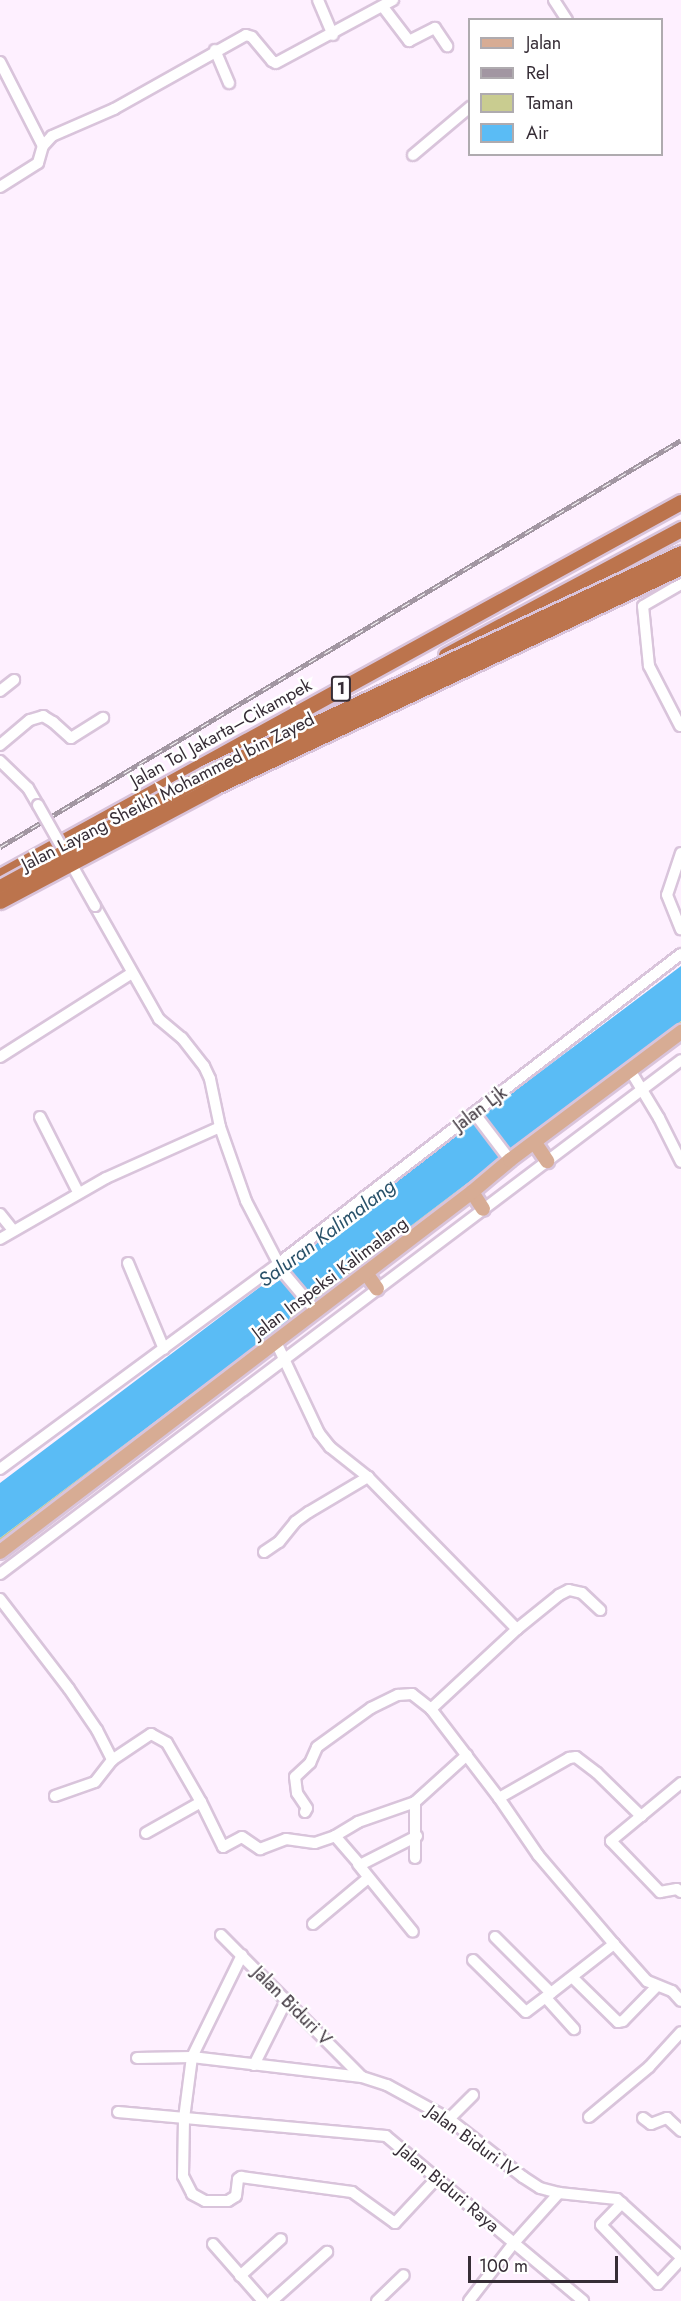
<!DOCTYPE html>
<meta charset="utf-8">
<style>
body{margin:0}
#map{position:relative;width:681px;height:2301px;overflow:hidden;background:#fef0ff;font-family:Jost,sans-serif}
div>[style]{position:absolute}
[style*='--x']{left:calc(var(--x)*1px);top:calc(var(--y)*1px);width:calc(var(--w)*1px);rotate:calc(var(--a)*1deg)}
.green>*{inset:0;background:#c9cc90}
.water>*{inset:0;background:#5abcf5}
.roads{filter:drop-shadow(2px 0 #d9c4db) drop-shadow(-2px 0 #d9c4db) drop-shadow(0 2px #d9c4db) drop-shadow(0 -2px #d9c4db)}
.minor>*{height:10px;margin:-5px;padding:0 5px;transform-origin:5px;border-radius:5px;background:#fff}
.major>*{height:14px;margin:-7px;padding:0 7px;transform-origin:7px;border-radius:7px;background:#d7ac94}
.highway>*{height:15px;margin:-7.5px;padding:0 7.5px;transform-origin:7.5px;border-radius:7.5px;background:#bc744d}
.rail>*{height:5px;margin-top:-2.5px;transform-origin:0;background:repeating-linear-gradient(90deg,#fff 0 9px,#a296a2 0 18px);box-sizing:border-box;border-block:2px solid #a296a2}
.bridges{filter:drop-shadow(2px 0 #d9c4db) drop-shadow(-2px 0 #d9c4db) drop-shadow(0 2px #d9c4db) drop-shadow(0 -2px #d9c4db)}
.minor-bridge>*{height:10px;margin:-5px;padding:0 5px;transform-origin:5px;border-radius:5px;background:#fff}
.highway-bridge>*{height:15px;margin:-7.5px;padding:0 7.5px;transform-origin:7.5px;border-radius:7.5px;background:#bc744d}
span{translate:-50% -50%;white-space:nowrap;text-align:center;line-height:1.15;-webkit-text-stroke:5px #fff;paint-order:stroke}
.shield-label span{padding:2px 4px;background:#fff;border:2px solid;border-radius:4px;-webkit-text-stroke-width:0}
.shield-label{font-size:16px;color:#362d36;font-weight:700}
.street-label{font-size:18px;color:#362d36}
.water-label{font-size:20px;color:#285169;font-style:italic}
.legend{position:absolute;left:468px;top:18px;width:195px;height:138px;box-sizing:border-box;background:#fff;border:2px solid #afabaf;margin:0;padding:8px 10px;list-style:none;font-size:18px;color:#362d36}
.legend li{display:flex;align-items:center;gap:12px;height:30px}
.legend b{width:30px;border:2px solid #afabaf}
.scale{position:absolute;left:468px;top:2256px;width:150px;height:27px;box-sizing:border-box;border:3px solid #362d36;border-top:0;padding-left:8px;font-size:18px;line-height:21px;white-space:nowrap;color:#362d36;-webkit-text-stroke:4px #fff;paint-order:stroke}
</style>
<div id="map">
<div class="green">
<i style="clip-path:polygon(681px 1021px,681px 1032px,0 1552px,0 1538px,289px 1321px,292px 1307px,304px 1299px,313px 1300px)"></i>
</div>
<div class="water">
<i style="clip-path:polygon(681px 966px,681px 1021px,313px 1300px,304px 1299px,292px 1307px,289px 1321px,0 1538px,0 1483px,264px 1284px,273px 1285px,289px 1273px,288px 1262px)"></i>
</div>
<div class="roads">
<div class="minor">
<i style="--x:318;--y:0;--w:38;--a:67"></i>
<i style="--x:554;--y:0;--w:24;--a:57"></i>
<i style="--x:383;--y:7;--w:43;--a:52.6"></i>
<i style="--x:409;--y:41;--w:29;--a:-27"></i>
<i style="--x:435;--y:28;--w:22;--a:56"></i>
<i style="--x:215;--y:50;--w:36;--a:67"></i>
<i style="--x:0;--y:62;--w:94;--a:62.9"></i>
<i style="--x:413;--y:155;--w:75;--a:-40.1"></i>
<i style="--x:0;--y:187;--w:45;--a:-32.3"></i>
<i style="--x:38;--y:163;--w:18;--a:-74"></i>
<i style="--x:43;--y:146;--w:13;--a:-48"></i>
<i style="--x:52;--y:136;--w:68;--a:-23.5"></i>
<i style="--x:114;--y:109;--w:151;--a:-29.3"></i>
<i style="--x:246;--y:35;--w:6;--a:18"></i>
<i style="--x:252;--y:37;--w:31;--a:50"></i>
<i style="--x:272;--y:61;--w:4;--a:27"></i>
<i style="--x:276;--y:63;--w:133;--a:-28.3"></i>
<i style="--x:0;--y:691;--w:18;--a:-38"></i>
<i style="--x:680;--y:726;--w:68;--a:-117.3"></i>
<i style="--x:649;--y:666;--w:60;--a:-95.7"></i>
<i style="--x:643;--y:606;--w:44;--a:-30.1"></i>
<i style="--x:0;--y:745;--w:39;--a:-40"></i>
<i style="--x:30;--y:720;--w:14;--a:-17"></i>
<i style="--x:43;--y:716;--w:12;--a:31"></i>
<i style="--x:53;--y:722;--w:24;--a:42"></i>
<i style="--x:71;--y:738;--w:38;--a:-32"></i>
<i style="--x:0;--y:761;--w:39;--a:44"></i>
<i style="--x:28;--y:788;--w:20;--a:60"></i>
<i style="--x:681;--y:853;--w:44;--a:108.4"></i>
<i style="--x:667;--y:895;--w:37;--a:68"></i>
<i style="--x:95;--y:906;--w:130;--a:60.5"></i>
<i style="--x:159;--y:1019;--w:30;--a:40"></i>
<i style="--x:182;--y:1038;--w:36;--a:52"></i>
<i style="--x:204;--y:1066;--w:14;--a:65"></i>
<i style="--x:210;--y:1079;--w:49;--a:78.2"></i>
<i style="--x:220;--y:1127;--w:78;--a:70.6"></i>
<i style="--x:246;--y:1201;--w:80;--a:62.5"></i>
<i style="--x:283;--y:1272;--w:51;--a:49.8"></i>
<i style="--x:0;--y:1057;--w:156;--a:-32.5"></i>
<i style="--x:630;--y:1070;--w:56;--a:58.9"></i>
<i style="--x:659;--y:1118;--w:49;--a:63.4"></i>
<i style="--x:475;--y:1114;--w:58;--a:52.7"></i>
<i style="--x:40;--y:1117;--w:84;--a:63.1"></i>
<i style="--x:0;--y:1214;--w:21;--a:51"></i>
<i style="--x:0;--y:1239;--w:122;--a:-29.9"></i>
<i style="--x:106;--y:1178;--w:125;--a:-24.1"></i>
<i style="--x:128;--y:1263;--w:93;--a:67.3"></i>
<i style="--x:276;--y:1342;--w:101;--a:64.7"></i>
<i style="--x:319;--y:1433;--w:18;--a:52"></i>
<i style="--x:330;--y:1447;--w:48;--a:38.3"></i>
<i style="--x:368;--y:1477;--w:213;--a:45.6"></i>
<i style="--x:0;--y:1469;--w:347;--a:-36.4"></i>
<i style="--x:279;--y:1263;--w:507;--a:-37.55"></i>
<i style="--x:264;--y:1552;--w:18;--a:-34"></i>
<i style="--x:279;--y:1542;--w:26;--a:-51"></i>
<i style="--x:295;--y:1522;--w:17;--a:-36"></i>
<i style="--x:309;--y:1512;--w:69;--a:-30.7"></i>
<i style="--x:0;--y:1574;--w:853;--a:-37.04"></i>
<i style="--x:0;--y:1599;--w:113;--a:52.5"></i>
<i style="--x:69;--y:1689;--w:50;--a:55.7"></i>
<i style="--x:97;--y:1730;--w:34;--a:63"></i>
<i style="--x:112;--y:1760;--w:47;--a:-33.7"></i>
<i style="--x:151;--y:1734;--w:18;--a:29"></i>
<i style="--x:167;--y:1743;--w:68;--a:60"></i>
<i style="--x:201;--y:1802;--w:50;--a:63.9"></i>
<i style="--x:223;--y:1847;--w:21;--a:-28"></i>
<i style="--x:242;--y:1837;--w:22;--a:34"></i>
<i style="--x:260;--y:1849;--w:28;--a:-21"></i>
<i style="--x:286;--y:1839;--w:29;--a:8"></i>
<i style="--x:315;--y:1843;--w:21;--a:-19"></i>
<i style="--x:335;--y:1836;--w:27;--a:-31"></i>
<i style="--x:358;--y:1822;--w:60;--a:-19.3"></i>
<i style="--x:431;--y:1709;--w:117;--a:-42.9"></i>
<i style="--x:517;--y:1629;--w:54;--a:-39"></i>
<i style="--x:559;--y:1595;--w:11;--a:-27"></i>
<i style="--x:569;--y:1590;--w:13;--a:13"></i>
<i style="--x:582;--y:1593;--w:25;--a:43"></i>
<i style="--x:681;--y:1783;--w:91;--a:140.4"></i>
<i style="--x:611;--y:1841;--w:71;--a:46.1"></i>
<i style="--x:660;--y:1892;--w:17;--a:-10"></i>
<i style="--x:677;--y:1889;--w:5;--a:37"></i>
<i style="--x:55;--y:1796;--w:42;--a:-19.3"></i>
<i style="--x:95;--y:1782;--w:28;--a:-52"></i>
<i style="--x:499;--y:1798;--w:81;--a:-29.7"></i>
<i style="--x:569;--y:1758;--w:7;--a:-8"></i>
<i style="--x:576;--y:1757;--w:26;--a:37"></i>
<i style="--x:597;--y:1773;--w:62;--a:44.3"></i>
<i style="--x:305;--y:1812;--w:4;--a:-63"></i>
<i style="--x:307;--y:1808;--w:18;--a:-124"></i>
<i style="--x:297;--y:1793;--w:16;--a:-97"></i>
<i style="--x:295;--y:1777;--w:21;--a:-43"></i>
<i style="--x:310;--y:1763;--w:17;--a:-66"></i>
<i style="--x:317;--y:1747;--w:67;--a:-35.8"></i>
<i style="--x:371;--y:1708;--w:30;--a:-26"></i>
<i style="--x:398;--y:1695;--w:14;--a:-4"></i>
<i style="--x:412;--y:1694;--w:24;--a:38"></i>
<i style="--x:431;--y:1709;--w:112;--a:52.6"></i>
<i style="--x:499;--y:1798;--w:69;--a:55.6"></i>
<i style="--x:538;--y:1855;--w:117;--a:49.5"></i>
<i style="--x:614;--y:1944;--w:50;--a:48.3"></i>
<i style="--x:647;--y:1981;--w:27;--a:22"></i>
<i style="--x:672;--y:1991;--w:13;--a:48"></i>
<i style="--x:146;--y:1833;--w:63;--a:-29.4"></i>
<i style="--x:335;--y:1836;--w:38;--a:49"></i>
<i style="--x:360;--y:1865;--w:64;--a:-27"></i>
<i style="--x:415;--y:1858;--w:56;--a:-90"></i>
<i style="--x:415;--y:1802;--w:70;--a:-42.1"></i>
<i style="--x:358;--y:1864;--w:87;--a:51"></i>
<i style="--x:313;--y:1924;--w:72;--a:-39.9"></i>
<i style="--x:221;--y:1935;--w:200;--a:45.2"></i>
<i style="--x:495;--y:1937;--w:79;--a:45"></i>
<i style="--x:551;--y:1993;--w:80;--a:-37.9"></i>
<i style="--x:242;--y:1955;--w:114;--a:116.1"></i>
<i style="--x:192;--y:2057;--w:63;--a:97.4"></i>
<i style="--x:184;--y:2119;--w:57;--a:91"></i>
<i style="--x:183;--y:2176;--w:20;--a:63"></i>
<i style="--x:192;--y:2194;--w:15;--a:28"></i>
<i style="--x:205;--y:2201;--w:23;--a:0"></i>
<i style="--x:228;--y:2201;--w:9;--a:-32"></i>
<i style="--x:236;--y:2196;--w:17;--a:-83"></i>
<i style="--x:238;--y:2179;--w:4;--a:-34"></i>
<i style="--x:241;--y:2177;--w:112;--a:7.7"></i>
<i style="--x:352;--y:2192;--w:53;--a:35.8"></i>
<i style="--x:395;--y:2223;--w:60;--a:-47"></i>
<i style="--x:473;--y:1960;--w:74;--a:44.5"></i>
<i style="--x:526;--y:2012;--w:31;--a:-37"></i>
<i style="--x:573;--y:1978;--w:63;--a:44.4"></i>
<i style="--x:618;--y:2022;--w:5;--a:-11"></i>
<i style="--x:623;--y:2021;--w:49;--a:-45.8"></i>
<i style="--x:546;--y:1998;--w:42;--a:47.9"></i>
<i style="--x:137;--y:2058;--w:55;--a:-1"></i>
<i style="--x:192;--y:2057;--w:171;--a:6.7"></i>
<i style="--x:362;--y:2077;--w:26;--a:18"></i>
<i style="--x:387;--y:2085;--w:71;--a:28.7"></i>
<i style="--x:449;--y:2119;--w:94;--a:38.1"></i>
<i style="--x:523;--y:2177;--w:20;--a:33"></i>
<i style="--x:540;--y:2188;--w:20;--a:15"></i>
<i style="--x:559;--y:2193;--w:58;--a:5.9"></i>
<i style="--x:617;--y:2199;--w:86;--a:42.2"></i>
<i style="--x:254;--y:2065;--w:74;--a:-63.4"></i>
<i style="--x:118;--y:2112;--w:269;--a:5.1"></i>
<i style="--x:386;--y:2136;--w:257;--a:39.9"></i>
<i style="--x:589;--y:2117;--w:78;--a:-39.8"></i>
<i style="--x:649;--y:2067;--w:47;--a:-47.6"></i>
<i style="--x:643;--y:2118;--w:10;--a:37"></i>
<i style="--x:651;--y:2124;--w:17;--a:-21"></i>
<i style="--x:667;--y:2118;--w:19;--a:43"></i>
<i style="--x:449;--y:2119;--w:34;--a:-45"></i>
<i style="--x:622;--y:2203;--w:30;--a:134"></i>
<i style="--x:601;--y:2225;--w:82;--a:46"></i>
<i style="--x:658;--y:2284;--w:34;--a:-47"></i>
<i style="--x:213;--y:2244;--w:76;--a:48.7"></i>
<i style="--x:240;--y:2276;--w:55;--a:-42.1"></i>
<i style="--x:272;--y:2301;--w:74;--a:-41.7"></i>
<i style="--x:377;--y:2301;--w:37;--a:-44"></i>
<i style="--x:469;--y:2301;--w:72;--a:-52.3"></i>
<i style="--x:513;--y:2244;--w:69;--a:-48"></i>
</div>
<div class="major">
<i style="--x:535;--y:1143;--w:22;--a:56"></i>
<i style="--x:472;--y:1192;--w:20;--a:57"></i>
<i style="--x:366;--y:1273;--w:19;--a:55"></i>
<i style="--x:0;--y:1552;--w:594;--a:-37.33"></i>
<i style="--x:472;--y:1192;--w:50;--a:-40.1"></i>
<i style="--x:510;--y:1160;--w:214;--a:-36.8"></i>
</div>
<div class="highway">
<i style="--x:446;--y:655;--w:267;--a:-28.2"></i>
<i style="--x:0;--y:876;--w:777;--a:-28.78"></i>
</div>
</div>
<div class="rail">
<i style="--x:0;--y:847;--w:793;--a:-30.86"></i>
</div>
<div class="bridges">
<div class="minor-bridge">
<i style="--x:38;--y:805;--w:116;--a:60.6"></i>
</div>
<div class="highway-bridge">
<i style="--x:0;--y:887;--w:236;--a:-28.6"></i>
<i style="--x:207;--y:774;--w:523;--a:-25"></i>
<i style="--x:0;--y:901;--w:242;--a:-28"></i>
<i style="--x:214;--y:787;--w:516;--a:-25.22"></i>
</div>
</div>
<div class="shield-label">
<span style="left:341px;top:689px">1</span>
</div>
<div class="street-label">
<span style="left:221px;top:733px;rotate:-29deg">Jalan Tol Jakarta–Cikampek</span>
<span style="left:168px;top:792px;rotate:-27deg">Jalan Layang Sheikh Mohammed bin Zayed</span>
<span style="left:480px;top:1109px;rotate:-37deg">Jalan Ljk</span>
<span style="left:330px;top:1278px;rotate:-37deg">Jalan Inspeksi Kalimalang</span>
<span style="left:292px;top:2006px;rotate:45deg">Jalan Biduri V</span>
<span style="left:472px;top:2141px;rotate:36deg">Jalan Biduri IV</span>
<span style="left:448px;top:2188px;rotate:40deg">Jalan Biduri Raya</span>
</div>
<div class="water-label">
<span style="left:327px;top:1233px;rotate:-37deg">Saluran Kalimalang</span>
</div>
<ul class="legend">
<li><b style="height:8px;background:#d7ac94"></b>Jalan</li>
<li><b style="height:8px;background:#a296a2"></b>Rel</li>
<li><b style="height:16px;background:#c9cc90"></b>Taman</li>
<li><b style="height:16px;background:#5abcf5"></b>Air</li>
</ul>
<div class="scale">100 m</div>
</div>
